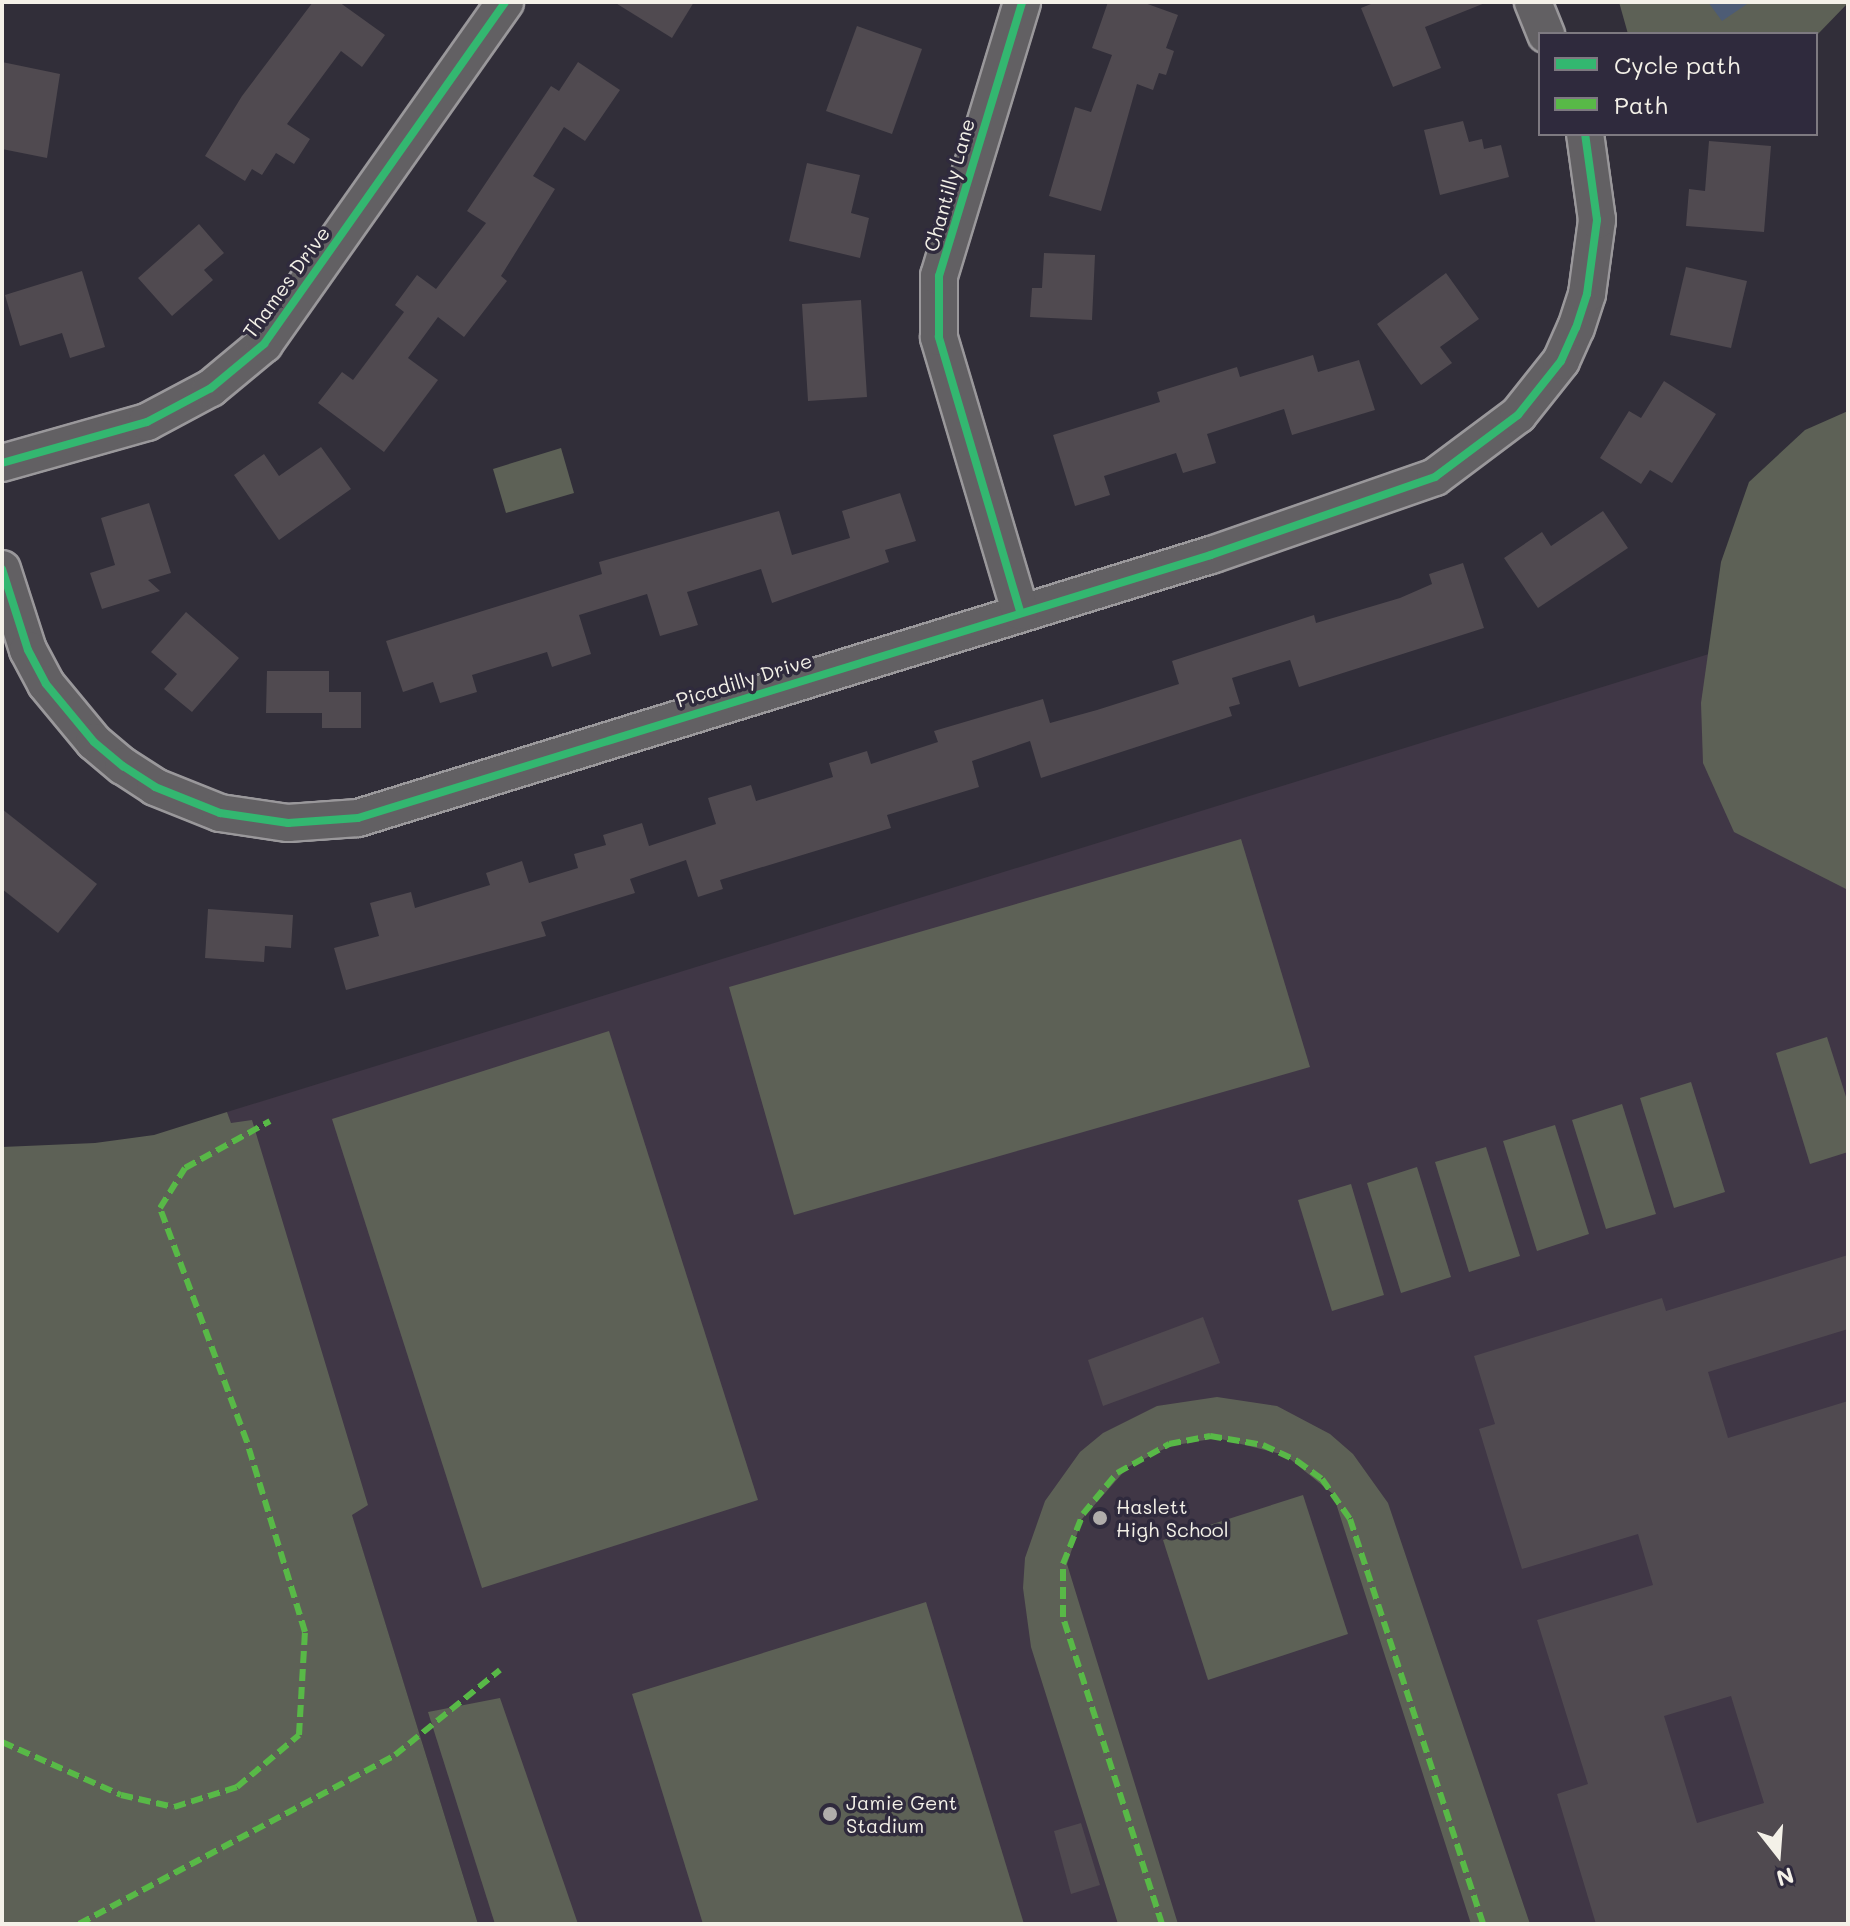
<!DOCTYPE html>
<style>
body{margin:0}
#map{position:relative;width:1850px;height:1926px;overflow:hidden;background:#312e39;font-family:Mali,sans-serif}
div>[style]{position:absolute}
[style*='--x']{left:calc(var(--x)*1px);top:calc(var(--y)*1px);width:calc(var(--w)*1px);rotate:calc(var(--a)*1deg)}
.built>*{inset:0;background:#403746}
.green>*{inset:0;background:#5d6156}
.water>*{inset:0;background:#4d5c75}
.building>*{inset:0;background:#504a50}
.roads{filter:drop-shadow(2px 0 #9a989b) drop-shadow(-2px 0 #9a989b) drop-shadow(0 2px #9a989b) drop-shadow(0 -2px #9a989b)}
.minor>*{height:36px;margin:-18px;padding:0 18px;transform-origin:18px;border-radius:18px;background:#626063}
.quiet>*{height:6px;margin-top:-3px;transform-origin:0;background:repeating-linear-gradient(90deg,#58b947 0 12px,transparent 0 18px)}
.cycleway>*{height:8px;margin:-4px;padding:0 4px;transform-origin:4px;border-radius:4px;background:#33b770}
.dots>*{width:22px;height:22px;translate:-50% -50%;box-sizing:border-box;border:4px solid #2f2a3d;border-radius:50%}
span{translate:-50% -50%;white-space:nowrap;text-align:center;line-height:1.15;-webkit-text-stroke:7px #2f2a3d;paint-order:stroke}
.street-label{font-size:20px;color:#f4f1e8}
.poi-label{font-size:20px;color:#f4f1e8}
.left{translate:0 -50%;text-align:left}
.frame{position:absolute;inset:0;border:4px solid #f4f1e8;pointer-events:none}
.legend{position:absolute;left:1538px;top:32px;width:280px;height:104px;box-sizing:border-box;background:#2f2a3d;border:2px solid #7e7a81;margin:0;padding:10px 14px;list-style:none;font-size:24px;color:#f4f1e8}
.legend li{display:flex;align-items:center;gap:16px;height:40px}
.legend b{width:40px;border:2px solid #7e7a81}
.north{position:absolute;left:1738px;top:1814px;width:80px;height:80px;-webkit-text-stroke:6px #2f2a3d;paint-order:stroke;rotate:163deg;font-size:22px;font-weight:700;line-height:32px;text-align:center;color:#f4f1e8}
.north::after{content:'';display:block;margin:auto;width:28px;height:36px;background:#f4f1e8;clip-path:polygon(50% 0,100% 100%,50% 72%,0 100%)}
</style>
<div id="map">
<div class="built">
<i style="clip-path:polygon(1848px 611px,1848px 1924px,478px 1924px,227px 1112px)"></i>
</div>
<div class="green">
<i style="clip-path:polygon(1619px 2px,1848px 2px,1848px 3px,1816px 36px,1628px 34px)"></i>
<i style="clip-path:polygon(1848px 411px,1848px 890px,1734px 832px,1703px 763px,1701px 703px,1721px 562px,1749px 482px,1805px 430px)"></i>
<i style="clip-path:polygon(561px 448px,574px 493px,506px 513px,493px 469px)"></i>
<i style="clip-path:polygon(1241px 839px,1310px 1067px,794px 1215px,729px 987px)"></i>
<i style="clip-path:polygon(609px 1031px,758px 1500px,482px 1588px,332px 1119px)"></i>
<i style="clip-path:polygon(1827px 1037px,1848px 1103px,1848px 1152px,1810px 1164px,1776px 1053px)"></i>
<i style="clip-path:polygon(1691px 1082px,1725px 1192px,1674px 1208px,1640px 1098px)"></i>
<i style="clip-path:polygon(1622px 1104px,1656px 1214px,1606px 1229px,1572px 1120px)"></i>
<i style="clip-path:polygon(227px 1112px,231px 1123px,252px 1120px,368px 1505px,352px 1515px,478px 1924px,2px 1924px,2px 1147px,95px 1143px,154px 1135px)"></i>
<i style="clip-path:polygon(1555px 1125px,1589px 1234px,1537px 1251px,1503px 1141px)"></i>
<i style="clip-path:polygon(1486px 1147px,1520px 1256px,1469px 1272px,1435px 1162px)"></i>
<i style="clip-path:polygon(1417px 1167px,1451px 1277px,1401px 1293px,1367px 1183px)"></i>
<i style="clip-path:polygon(1351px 1184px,1384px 1295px,1332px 1311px,1298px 1200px)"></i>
<i style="clip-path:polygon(1217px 1397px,1277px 1406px,1330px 1434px,1353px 1454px,1388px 1503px,1530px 1924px,1471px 1924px,1333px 1494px,1285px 1455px,1217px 1438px,1170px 1446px,1128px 1467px,1082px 1519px,1067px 1564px,1178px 1924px,1118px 1924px,1031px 1647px,1023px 1588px,1025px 1558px,1045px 1501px,1080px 1452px,1103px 1433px,1157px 1406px)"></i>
<i style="clip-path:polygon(1303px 1495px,1348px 1634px,1208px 1680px,1163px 1540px)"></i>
<i style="clip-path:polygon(926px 1602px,1024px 1924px,703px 1924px,632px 1694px)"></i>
<i style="clip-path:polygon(500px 1698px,578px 1924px,495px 1924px,428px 1712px)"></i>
</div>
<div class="water">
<i style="clip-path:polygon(1708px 2px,1750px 2px,1722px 21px)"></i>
</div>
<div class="building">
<i style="clip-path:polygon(313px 2px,339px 2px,385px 35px,362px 67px,341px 51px,287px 124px,310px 139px,294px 164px,276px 153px,262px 175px,252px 169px,245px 181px,205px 156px,242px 96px)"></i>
<i style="clip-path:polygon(614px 2px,694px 2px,672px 38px)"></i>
<i style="clip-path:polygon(1108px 2px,1142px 2px,1178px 15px,1166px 48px,1174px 51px,1166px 75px,1159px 73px,1153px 90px,1137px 84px,1101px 211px,1049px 196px,1075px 107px,1091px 112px,1112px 55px,1092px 48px)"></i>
<i style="clip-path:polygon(1376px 2px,1485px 2px,1485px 3px,1425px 27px,1441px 68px,1393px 87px,1361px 8px)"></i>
<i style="clip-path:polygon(857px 26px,922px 49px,892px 134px,826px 111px)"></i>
<i style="clip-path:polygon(2px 62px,60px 74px,47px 158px,2px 149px)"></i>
<i style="clip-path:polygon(578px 62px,620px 90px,585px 141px,564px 127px,533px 176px,555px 189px,501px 276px,507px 281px,464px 337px,438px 317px,408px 358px,438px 380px,384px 452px,318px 403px,342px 372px,353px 380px,404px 312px,395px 305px,417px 275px,436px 289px,486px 223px,467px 211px,551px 86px,559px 91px)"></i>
<i style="clip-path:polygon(1463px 121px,1469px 142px,1482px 139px,1484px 149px,1501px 145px,1509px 177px,1440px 195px,1424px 130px)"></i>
<i style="clip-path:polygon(1709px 141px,1771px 146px,1764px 232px,1686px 226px,1689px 189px,1705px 191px)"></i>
<i style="clip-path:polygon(807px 163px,860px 175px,851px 213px,869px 218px,860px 258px,789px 241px)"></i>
<i style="clip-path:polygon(199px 224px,224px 253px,204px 270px,213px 280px,172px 316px,138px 278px)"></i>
<i style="clip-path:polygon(1044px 253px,1095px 255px,1092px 320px,1030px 317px,1032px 288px,1042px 288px)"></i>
<i style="clip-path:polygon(1686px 267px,1747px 281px,1731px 348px,1670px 335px)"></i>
<i style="clip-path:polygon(82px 271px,105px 347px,70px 358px,62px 333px,20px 346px,5px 295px)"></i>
<i style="clip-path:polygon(1446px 273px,1479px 319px,1440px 347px,1452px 363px,1421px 385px,1377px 324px)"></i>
<i style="clip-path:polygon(861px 300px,867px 397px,808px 401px,802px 304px)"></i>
<i style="clip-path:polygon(1313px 355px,1318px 372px,1359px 360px,1375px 410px,1292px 435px,1284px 409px,1207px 434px,1216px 463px,1183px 473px,1176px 453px,1104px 476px,1110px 495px,1075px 506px,1053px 435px,1160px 402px,1157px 392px,1237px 367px,1240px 377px)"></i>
<i style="clip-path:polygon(1664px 381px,1716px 414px,1672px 483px,1650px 470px,1641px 484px,1600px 458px,1629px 411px,1641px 418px)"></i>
<i style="clip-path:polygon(321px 447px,351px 489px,279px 540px,234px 475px,264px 454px,279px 476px)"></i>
<i style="clip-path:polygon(900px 493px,916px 541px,885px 550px,889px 562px,772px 603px,761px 569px,687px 592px,698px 625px,660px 636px,647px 594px,579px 615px,591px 654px,552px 667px,547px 652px,472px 675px,477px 692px,440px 703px,433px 682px,403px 692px,386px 641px,602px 574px,599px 562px,779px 511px,792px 555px,850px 538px,842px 511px)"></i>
<i style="clip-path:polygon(149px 503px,171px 573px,148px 580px,160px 591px,102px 609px,90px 573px,115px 565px,101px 518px)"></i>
<i style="clip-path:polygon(1603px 511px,1628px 548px,1538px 608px,1504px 558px,1542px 532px,1551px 546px)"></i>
<i style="clip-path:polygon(1463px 563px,1484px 628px,1299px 687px,1290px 660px,1232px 678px,1240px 704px,1229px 707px,1232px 716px,1041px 778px,1030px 741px,972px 761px,979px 787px,887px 815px,891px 828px,720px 880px,723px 889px,698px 897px,686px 860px,630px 879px,635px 893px,541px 922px,546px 936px,346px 990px,334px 948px,379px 936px,370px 903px,411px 892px,415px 908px,490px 885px,486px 873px,522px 861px,529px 883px,578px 868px,574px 854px,606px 845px,603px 835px,642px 823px,649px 846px,716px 824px,708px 798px,751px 785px,756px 801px,833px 777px,829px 763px,867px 751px,871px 764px,938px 742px,934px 731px,1043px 699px,1050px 723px,1097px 710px,1179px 684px,1172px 661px,1314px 615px,1316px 623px,1400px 598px,1432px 584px,1429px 574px)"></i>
<i style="clip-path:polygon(186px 612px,239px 658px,192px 712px,164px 689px,177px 674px,151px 652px)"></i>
<i style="clip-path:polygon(267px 671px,329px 671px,329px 692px,361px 692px,361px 728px,322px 728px,322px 713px,266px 713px)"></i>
<i style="clip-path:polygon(2px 809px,97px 884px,58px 933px,2px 889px)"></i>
<i style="clip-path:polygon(208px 909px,293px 915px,291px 948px,265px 946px,264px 962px,205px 958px)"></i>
<i style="clip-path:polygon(evenodd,1848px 1255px,1848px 1329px,1708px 1372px,1728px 1438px,1848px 1401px,1848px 1924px,1596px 1924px,1557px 1794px,1588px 1784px,1537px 1620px,1653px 1585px,1638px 1534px,1522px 1569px,1479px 1429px,1495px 1424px,1474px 1356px,1662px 1298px,1666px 1311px,1848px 1255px,1731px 1696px,1764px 1803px,1697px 1823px,1664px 1716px,1731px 1696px)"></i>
<i style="clip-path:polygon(1203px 1317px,1220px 1363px,1103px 1406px,1088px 1360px)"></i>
<i style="clip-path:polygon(1081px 1823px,1100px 1885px,1071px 1894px,1054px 1831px)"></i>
</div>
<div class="roads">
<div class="minor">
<i style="--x:1533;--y:2;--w:35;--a:68"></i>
<i style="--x:2;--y:463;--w:151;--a:-15.8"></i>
<i style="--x:147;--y:422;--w:72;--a:-28"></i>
<i style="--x:211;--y:388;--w:69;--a:-39.7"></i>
<i style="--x:264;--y:344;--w:418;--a:-54.8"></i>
<i style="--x:2;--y:569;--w:85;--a:72.2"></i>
<i style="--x:28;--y:650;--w:38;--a:62"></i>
<i style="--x:46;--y:684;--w:75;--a:50.4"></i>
<i style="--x:94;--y:742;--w:38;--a:40"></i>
<i style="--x:123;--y:766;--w:38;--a:33"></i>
<i style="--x:155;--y:787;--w:70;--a:21.8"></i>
<i style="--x:220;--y:813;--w:69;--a:8.4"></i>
<i style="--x:288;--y:823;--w:70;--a:-4.1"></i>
<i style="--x:358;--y:818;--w:893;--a:-17.14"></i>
<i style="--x:1211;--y:555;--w:237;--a:-19.2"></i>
<i style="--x:1435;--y:477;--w:104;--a:-36.8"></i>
<i style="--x:1518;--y:415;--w:69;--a:-51.5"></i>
<i style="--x:1561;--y:361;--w:36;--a:-66"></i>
<i style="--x:1576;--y:328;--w:36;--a:-72"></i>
<i style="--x:1587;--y:294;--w:75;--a:-82.3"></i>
<i style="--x:1597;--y:220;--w:87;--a:-97.9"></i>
<i style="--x:1020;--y:611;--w:286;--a:-106.5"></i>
<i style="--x:939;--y:337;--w:61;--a:-90"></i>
<i style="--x:939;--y:276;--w:286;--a:-73.1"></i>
</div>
</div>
<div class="quiet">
<i style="--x:2;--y:1742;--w:130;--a:24"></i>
<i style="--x:121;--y:1795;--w:54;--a:12.8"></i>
<i style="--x:174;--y:1807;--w:66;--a:-17.6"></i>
<i style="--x:237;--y:1787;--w:81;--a:-40"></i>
<i style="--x:299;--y:1735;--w:103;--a:-86.7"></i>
<i style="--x:305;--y:1632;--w:199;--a:-107"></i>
<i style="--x:247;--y:1442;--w:250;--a:-110.4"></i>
<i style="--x:160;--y:1208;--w:47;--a:-58"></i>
<i style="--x:185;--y:1168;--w:97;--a:-28.9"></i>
<i style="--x:79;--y:1924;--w:358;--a:-28.1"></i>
<i style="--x:395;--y:1755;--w:135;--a:-39"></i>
<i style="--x:1162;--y:1924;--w:323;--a:-107.9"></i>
<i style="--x:1063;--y:1617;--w:53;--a:-90"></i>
<i style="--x:1063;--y:1564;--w:54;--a:-68.2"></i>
<i style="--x:1083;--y:1514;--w:53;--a:-50.3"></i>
<i style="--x:1117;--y:1473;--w:60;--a:-29.1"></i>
<i style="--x:1169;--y:1444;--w:42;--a:-11"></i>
<i style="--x:1210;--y:1436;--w:54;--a:9.6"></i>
<i style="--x:1263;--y:1445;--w:38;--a:25"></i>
<i style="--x:1297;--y:1461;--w:31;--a:36"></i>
<i style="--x:1322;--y:1479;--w:49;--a:55"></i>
<i style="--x:1350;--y:1519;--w:426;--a:71.8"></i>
</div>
<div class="cycleway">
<i style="--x:2;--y:463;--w:151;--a:-15.8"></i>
<i style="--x:147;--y:422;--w:72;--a:-28"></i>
<i style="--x:211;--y:388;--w:69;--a:-39.7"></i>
<i style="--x:264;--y:344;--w:418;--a:-54.8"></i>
<i style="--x:2;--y:569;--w:85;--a:72.2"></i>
<i style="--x:28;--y:650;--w:38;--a:62"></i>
<i style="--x:46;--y:684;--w:75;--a:50.4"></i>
<i style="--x:94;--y:742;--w:38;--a:40"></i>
<i style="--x:123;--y:766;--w:38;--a:33"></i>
<i style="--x:155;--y:787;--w:70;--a:21.8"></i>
<i style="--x:220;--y:813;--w:69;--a:8.4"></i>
<i style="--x:288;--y:823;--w:70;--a:-4.1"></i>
<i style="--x:358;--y:818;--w:893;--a:-17.14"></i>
<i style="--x:1211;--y:555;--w:237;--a:-19.2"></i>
<i style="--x:1435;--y:477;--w:104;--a:-36.8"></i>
<i style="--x:1518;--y:415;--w:69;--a:-51.5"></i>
<i style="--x:1561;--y:361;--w:36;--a:-66"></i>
<i style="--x:1576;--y:328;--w:36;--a:-72"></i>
<i style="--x:1587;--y:294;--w:75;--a:-82.3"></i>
<i style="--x:1597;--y:220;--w:87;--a:-97.9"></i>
<i style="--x:1020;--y:611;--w:286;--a:-106.5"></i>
<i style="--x:939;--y:337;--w:61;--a:-90"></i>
<i style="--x:939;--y:276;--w:286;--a:-73.1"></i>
</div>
<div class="dots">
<i style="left:1100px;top:1518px;background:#b0adab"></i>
<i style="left:830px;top:1814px;background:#b0adab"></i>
</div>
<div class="street-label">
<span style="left:949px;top:185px;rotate:-74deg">Chantilly Lane</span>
<span style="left:286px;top:282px;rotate:-54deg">Thames Drive</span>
<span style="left:744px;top:680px;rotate:-17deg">Picadilly Drive</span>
</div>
<div class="poi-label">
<span class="left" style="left:1116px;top:1518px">Haslett<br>High School</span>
<span class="left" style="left:846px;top:1814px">Jamie Gent<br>Stadium</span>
</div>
<div class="frame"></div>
<ul class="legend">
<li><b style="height:10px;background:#33b770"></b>Cycle path</li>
<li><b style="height:10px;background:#58b947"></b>Path</li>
</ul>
<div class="north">N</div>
</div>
